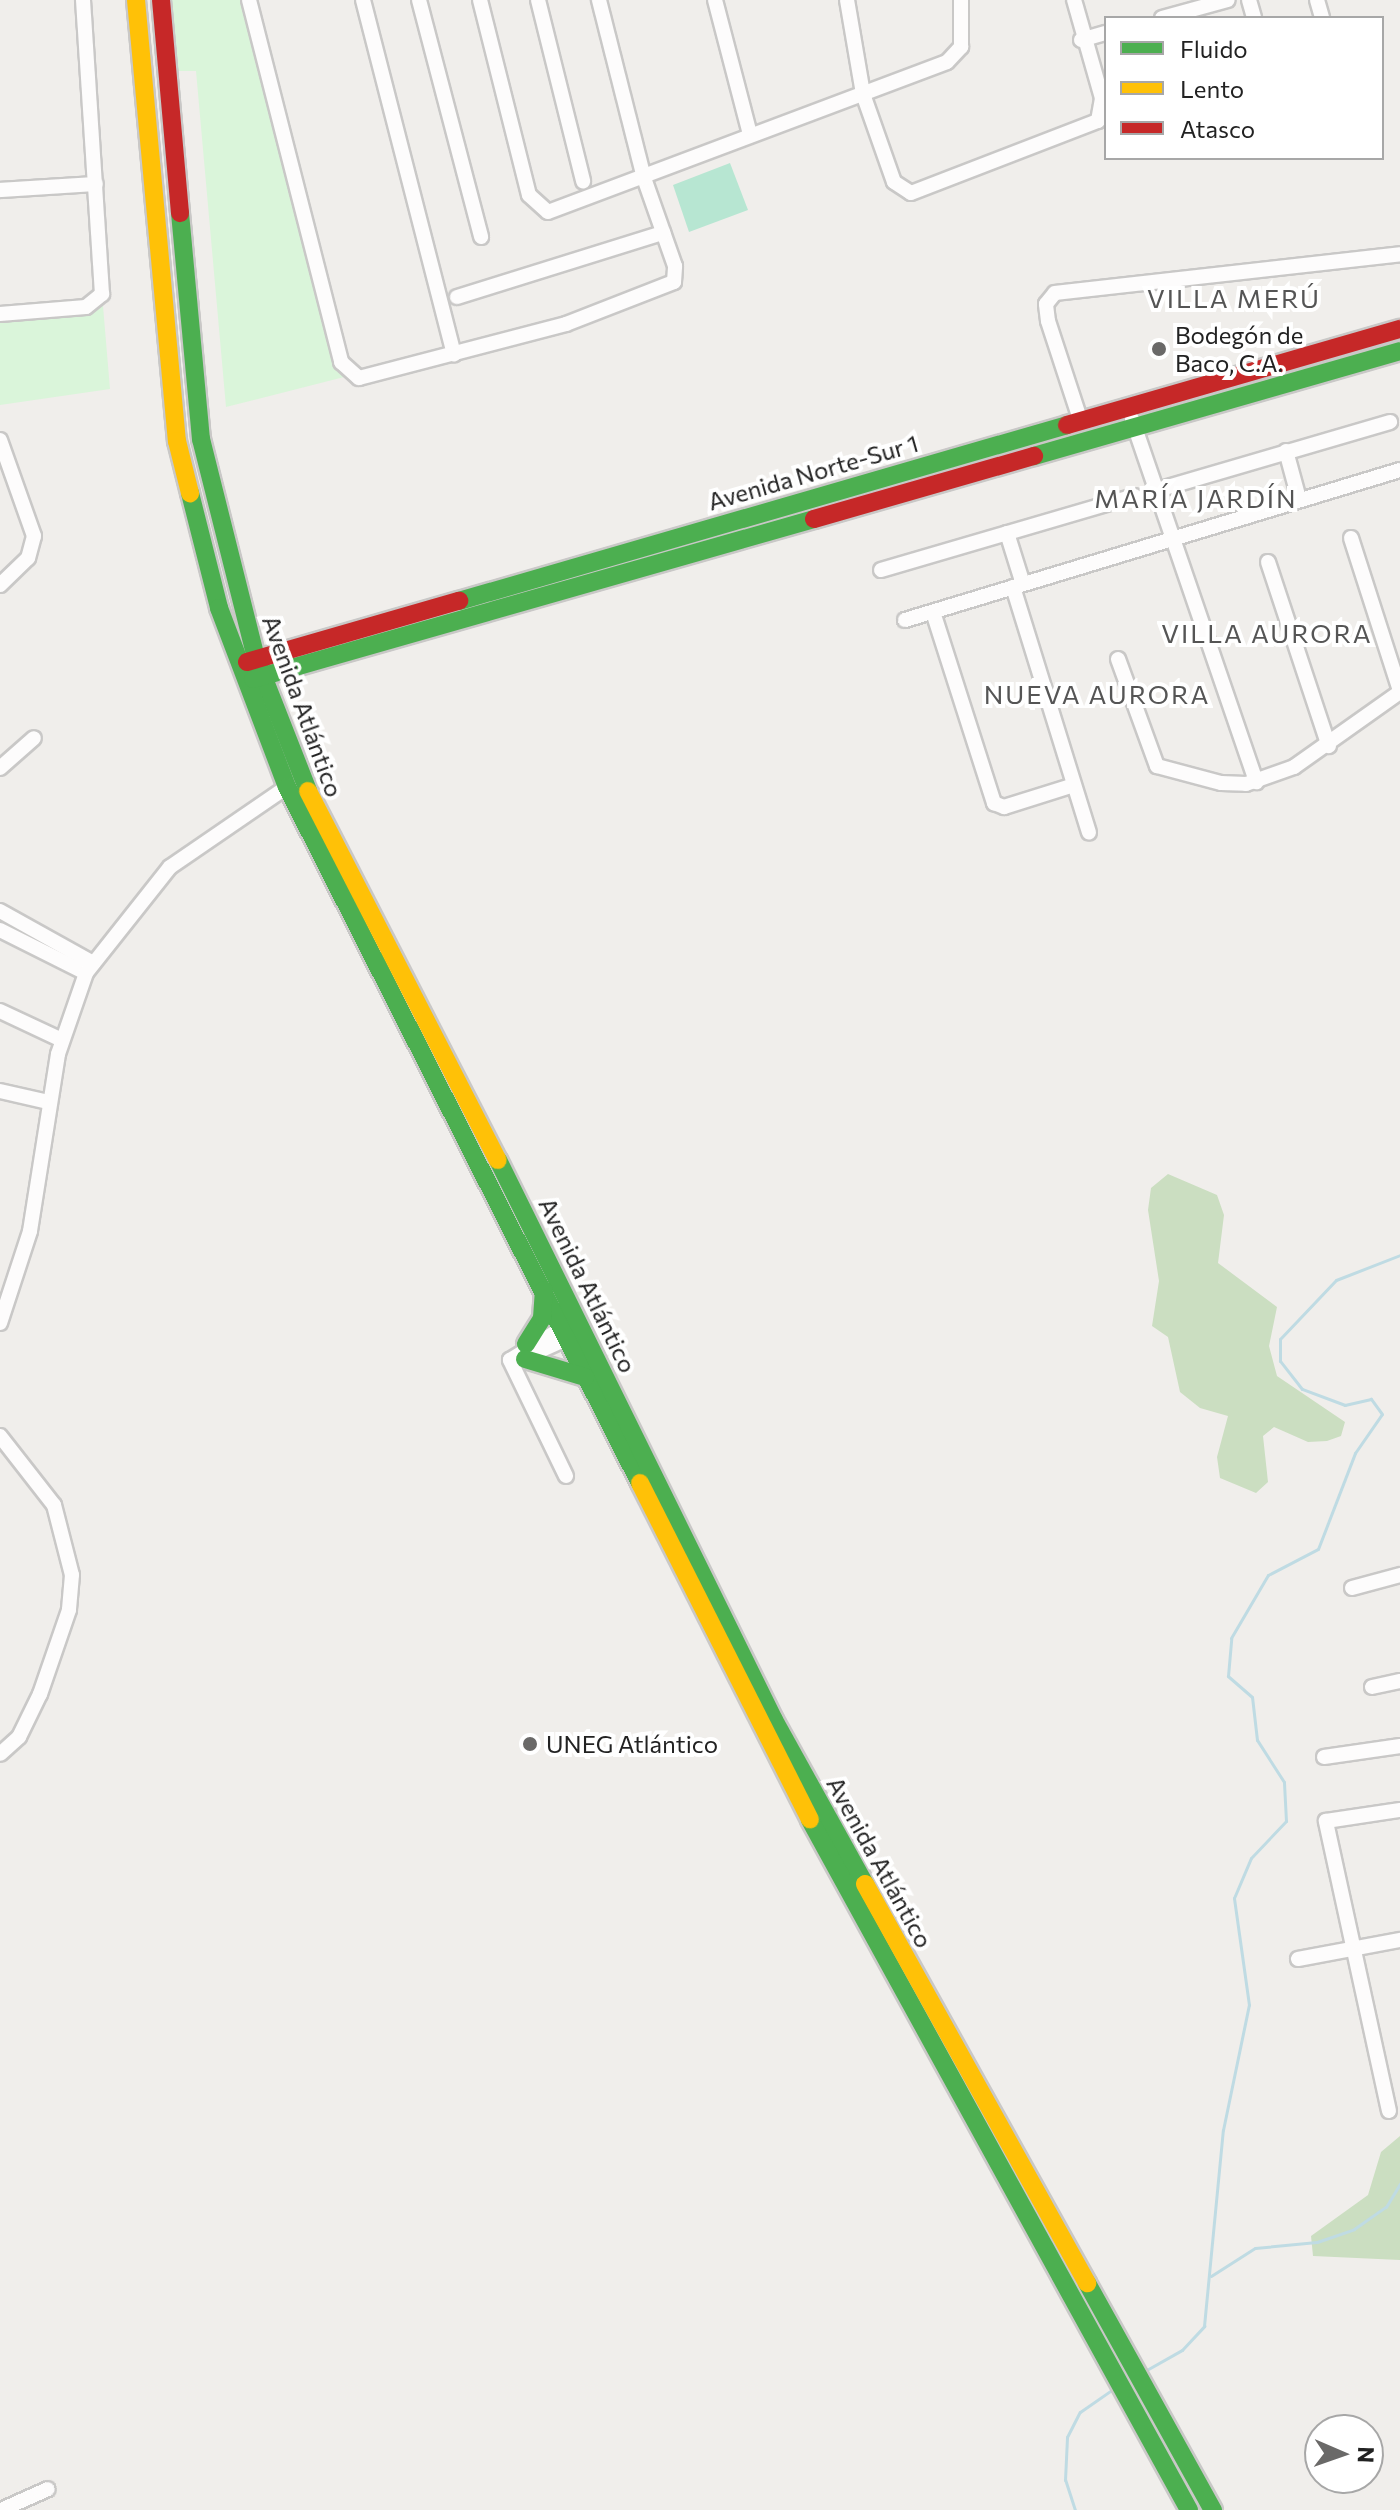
<!DOCTYPE html>
<meta charset="utf-8">
<style>
body{margin:0}
#map{position:relative;width:1400px;height:2510px;overflow:hidden;background:#f0eeeb;font-family:Commissioner,sans-serif}
div>[style]{position:absolute}
[style*='--x']{left:calc(var(--x)*1px);top:calc(var(--y)*1px);width:calc(var(--w)*1px);rotate:calc(var(--a)*1deg)}
.forest>*{inset:0;background:#cbdec1}
.park>*{inset:0;background:#daf5da}
.pitch>*{inset:0;background:#b7e6d2}
.stream>*{height:3px;margin:-1.5px;padding:0 1.5px;transform-origin:1.5px;border-radius:1.5px;background:#bfdbe3}
.roads{filter:drop-shadow(2px 0 #c9c8c7) drop-shadow(-2px 0 #c9c8c7) drop-shadow(0 2px #c9c8c7) drop-shadow(0 -2px #c9c8c7)}
.street>*{height:14px;margin:-7px;padding:0 7px;transform-origin:7px;border-radius:7px;background:#fdfcfc}
.fast>*{height:18px;margin:-9px;padding:0 9px;transform-origin:9px;border-radius:9px;background:#4caf50}
.slow>*{height:18px;margin:-9px;padding:0 9px;transform-origin:9px;border-radius:9px;background:#ffc107}
.jam>*{height:18px;margin:-9px;padding:0 9px;transform-origin:9px;border-radius:9px;background:#c62828}
.dots>*{width:22px;height:22px;translate:-50% -50%;box-sizing:border-box;border:4px solid #fff;border-radius:50%}
span{translate:-50% -50%;white-space:nowrap;text-align:center;line-height:1.15;-webkit-text-stroke:8px #fff;paint-order:stroke}
.poi-label{font-size:24px;color:#222}
.left{translate:0 -50%;text-align:left}
.street-label{font-size:24px;color:#222}
.neighbourhood-label{font-size:26px;color:#555;letter-spacing:2px}
.legend{position:absolute;left:1104px;top:16px;width:280px;height:144px;box-sizing:border-box;background:#fff;border:2px solid #a7a7a7;margin:0;padding:10px 14px;list-style:none;font-size:24px;color:#222}
.legend li{display:flex;align-items:center;gap:16px;height:40px}
.legend b{width:40px;border:2px solid #a7a7a7}
.north{position:absolute;left:1304px;top:2414px;width:80px;height:80px;box-sizing:border-box;background:#fff;border:2px solid #a7a7a7;border-radius:50%;rotate:92deg;font-size:22px;font-weight:700;line-height:32px;text-align:center;color:#222}
.north::after{content:'';display:block;margin:auto;width:28px;height:36px;background:#6a6968;clip-path:polygon(50% 0,100% 100%,50% 72%,0 100%)}
</style>
<div id="map">
<div class="forest">
<i style="clip-path:polygon(1168px 1174px,1217px 1195px,1224px 1215px,1218px 1263px,1277px 1307px,1269px 1346px,1277px 1376px,1345px 1422px,1341px 1436px,1327px 1441px,1308px 1442px,1274px 1427px,1263px 1436px,1268px 1482px,1256px 1493px,1220px 1478px,1217px 1457px,1228px 1416px,1200px 1408px,1180px 1392px,1168px 1337px,1152px 1326px,1159px 1281px,1148px 1210px,1151px 1188px)"></i>
<i style="clip-path:polygon(1400px 2136px,1400px 2260px,1313px 2256px,1311px 2236px,1368px 2195px,1381px 2152px)"></i>
</div>
<div class="park">
<i style="clip-path:polygon(161px 0,249px 0,352px 375px,226px 407px,196px 71px,166px 71px)"></i>
<i style="clip-path:polygon(102px 294px,110px 389px,0 405px,0 314px,71px 309px)"></i>
</div>
<div class="pitch">
<i style="clip-path:polygon(730px 163px,748px 210px,689px 232px,673px 185px)"></i>
</div>
<div class="stream">
<i style="--x:1211;--y:2276;--w:52;--a:-32.5"></i>
<i style="--x:1255;--y:2248;--w:62;--a:-5.5"></i>
<i style="--x:1317;--y:2242;--w:39;--a:-19"></i>
<i style="--x:1354;--y:2229;--w:39;--a:-35"></i>
<i style="--x:1386;--y:2207;--w:27;--a:-59"></i>
<i style="--x:1143;--y:2372;--w:45;--a:-29.4"></i>
<i style="--x:1182;--y:2350;--w:33;--a:-47"></i>
<i style="--x:1204;--y:2326;--w:197;--a:-84.5"></i>
<i style="--x:1223;--y:2130;--w:128;--a:-78.3"></i>
<i style="--x:1249;--y:2005;--w:108;--a:-98"></i>
<i style="--x:1234;--y:1898;--w:43;--a:-67"></i>
<i style="--x:1251;--y:1858;--w:51;--a:-46.6"></i>
<i style="--x:1286;--y:1821;--w:39;--a:-93"></i>
<i style="--x:1284;--y:1782;--w:50;--a:-122.7"></i>
<i style="--x:1257;--y:1740;--w:43;--a:-96.6"></i>
<i style="--x:1252;--y:1697;--w:32;--a:-139"></i>
<i style="--x:1228;--y:1676;--w:38;--a:-85"></i>
<i style="--x:1231;--y:1638;--w:73;--a:-59.6"></i>
<i style="--x:1268;--y:1575;--w:56;--a:-27.5"></i>
<i style="--x:1318;--y:1549;--w:103;--a:-68.9"></i>
<i style="--x:1355;--y:1453;--w:47;--a:-55.3"></i>
<i style="--x:1382;--y:1414;--w:19;--a:-126"></i>
<i style="--x:1371;--y:1399;--w:27;--a:167"></i>
<i style="--x:1345;--y:1405;--w:46;--a:-159.6"></i>
<i style="--x:1302;--y:1389;--w:36;--a:-128"></i>
<i style="--x:1280;--y:1361;--w:22;--a:-90"></i>
<i style="--x:1280;--y:1339;--w:81;--a:-46.5"></i>
<i style="--x:1336;--y:1280;--w:69;--a:-21.3"></i>
<i style="--x:1075;--y:2510;--w:32;--a:-108"></i>
<i style="--x:1065;--y:2480;--w:43;--a:-87.3"></i>
<i style="--x:1067;--y:2437;--w:28;--a:-63"></i>
<i style="--x:1080;--y:2412;--w:44;--a:-34.8"></i>
</div>
<div class="roads">
<div class="street">
<i style="--x:249;--y:0;--w:374;--a:75.7"></i>
<i style="--x:341;--y:362;--w:24;--a:42"></i>
<i style="--x:359;--y:378;--w:214;--a:-14.6"></i>
<i style="--x:566;--y:324;--w:116;--a:-21.3"></i>
<i style="--x:674;--y:282;--w:16;--a:-86"></i>
<i style="--x:675;--y:266;--w:93;--a:-109.4"></i>
<i style="--x:644;--y:178;--w:184;--a:-104.2"></i>
<i style="--x:363;--y:0;--w:366;--a:75.6"></i>
<i style="--x:419;--y:0;--w:245;--a:75.3"></i>
<i style="--x:480;--y:0;--w:201;--a:75.9"></i>
<i style="--x:529;--y:195;--w:25;--a:42"></i>
<i style="--x:548;--y:212;--w:426;--a:-20.6"></i>
<i style="--x:947;--y:62;--w:21;--a:-47"></i>
<i style="--x:961;--y:47;--w:47;--a:-90"></i>
<i style="--x:538;--y:0;--w:187;--a:76"></i>
<i style="--x:715;--y:0;--w:138;--a:75.4"></i>
<i style="--x:847;--y:0;--w:95;--a:80.3"></i>
<i style="--x:863;--y:94;--w:93;--a:70.6"></i>
<i style="--x:894;--y:182;--w:20;--a:33"></i>
<i style="--x:911;--y:193;--w:200;--a:-21.1"></i>
<i style="--x:1098;--y:121;--w:23;--a:-80"></i>
<i style="--x:1102;--y:98;--w:102;--a:-105.9"></i>
<i style="--x:1249;--y:0;--w:19;--a:74"></i>
<i style="--x:1317;--y:0;--w:19;--a:74"></i>
<i style="--x:1162;--y:18;--w:68;--a:-15.3"></i>
<i style="--x:1081;--y:40;--w:26;--a:-16"></i>
<i style="--x:0;--y:190;--w:96;--a:-3.6"></i>
<i style="--x:457;--y:297;--w:216;--a:-17.3"></i>
<i style="--x:0;--y:314;--w:86;--a:-4.7"></i>
<i style="--x:86;--y:307;--w:21;--a:-39"></i>
<i style="--x:102;--y:294;--w:295;--a:-93.7"></i>
<i style="--x:1132;--y:419;--w:384;--a:71.1"></i>
<i style="--x:1081;--y:422;--w:106;--a:-108.1"></i>
<i style="--x:1048;--y:321;--w:17;--a:-97"></i>
<i style="--x:1046;--y:304;--w:14;--a:-51"></i>
<i style="--x:1055;--y:293;--w:347;--a:-6.4"></i>
<i style="--x:0;--y:440;--w:102;--a:70.5"></i>
<i style="--x:34;--y:536;--w:23;--a:105"></i>
<i style="--x:28;--y:558;--w:39;--a:136"></i>
<i style="--x:1286;--y:451;--w:50;--a:74.8"></i>
<i style="--x:1154;--y:491;--w:246;--a:-16.3"></i>
<i style="--x:1007;--y:533;--w:53;--a:72.6"></i>
<i style="--x:1351;--y:538;--w:161;--a:72.2"></i>
<i style="--x:1268;--y:562;--w:194;--a:71.7"></i>
<i style="--x:881;--y:570;--w:264;--a:-16.3"></i>
<i style="--x:1013;--y:587;--w:257;--a:72.8"></i>
<i style="--x:933;--y:612;--w:201;--a:72.3"></i>
<i style="--x:994;--y:803;--w:11;--a:22"></i>
<i style="--x:1004;--y:807;--w:73;--a:-17.4"></i>
<i style="--x:905;--y:620;--w:517;--a:-16.86"></i>
<i style="--x:1118;--y:659;--w:114;--a:70"></i>
<i style="--x:1157;--y:766;--w:66;--a:14.9"></i>
<i style="--x:1221;--y:783;--w:25;--a:2"></i>
<i style="--x:1246;--y:784;--w:51;--a:-19.5"></i>
<i style="--x:1294;--y:767;--w:130;--a:-35.3"></i>
<i style="--x:0;--y:768;--w:45;--a:-41.4"></i>
<i style="--x:0;--y:911;--w:107;--a:29.2"></i>
<i style="--x:0;--y:930;--w:96;--a:26.6"></i>
<i style="--x:0;--y:1011;--w:68;--a:25.1"></i>
<i style="--x:0;--y:1091;--w:49;--a:12.9"></i>
<i style="--x:0;--y:1323;--w:97;--a:-71.9"></i>
<i style="--x:30;--y:1231;--w:179;--a:-81"></i>
<i style="--x:58;--y:1054;--w:86;--a:-70.9"></i>
<i style="--x:86;--y:973;--w:135;--a:-51.6"></i>
<i style="--x:170;--y:867;--w:142;--a:-34.4"></i>
<i style="--x:522;--y:1359;--w:58;--a:-24.4"></i>
<i style="--x:0;--y:1436;--w:88;--a:52"></i>
<i style="--x:54;--y:1505;--w:72;--a:75.6"></i>
<i style="--x:72;--y:1575;--w:35;--a:95"></i>
<i style="--x:69;--y:1610;--w:89;--a:109"></i>
<i style="--x:40;--y:1694;--w:48;--a:116"></i>
<i style="--x:19;--y:1737;--w:25;--a:138"></i>
<i style="--x:566;--y:1476;--w:129;--a:-115.8"></i>
<i style="--x:510;--y:1360;--w:73;--a:-31.5"></i>
<i style="--x:1352;--y:1588;--w:50;--a:-15.2"></i>
<i style="--x:1372;--y:1687;--w:29;--a:-12"></i>
<i style="--x:1324;--y:1757;--w:77;--a:-8.2"></i>
<i style="--x:1298;--y:1959;--w:104;--a:-10.6"></i>
<i style="--x:1389;--y:2111;--w:297;--a:-102.3"></i>
<i style="--x:1326;--y:1821;--w:75;--a:-8.5"></i>
<i style="--x:1;--y:2510;--w:51;--a:-24.1"></i>
</div>
<div class="fast">
<i style="--x:180;--y:213;--w:227;--a:84.7"></i>
<i style="--x:201;--y:439;--w:226;--a:75.9"></i>
<i style="--x:256;--y:658;--w:143;--a:68.6"></i>
<i style="--x:1034;--y:456;--w:381;--a:-16"></i>
<i style="--x:190;--y:493;--w:119;--a:75.8"></i>
<i style="--x:219;--y:608;--w:191;--a:69.2"></i>
<i style="--x:287;--y:787;--w:780;--a:63.11"></i>
<i style="--x:459;--y:601;--w:633;--a:-16.14"></i>
<i style="--x:253;--y:679;--w:583;--a:-15.92"></i>
<i style="--x:498;--y:1160;--w:624;--a:63.76"></i>
<i style="--x:774;--y:1720;--w:188;--a:61"></i>
<i style="--x:526;--y:1344;--w:31;--a:-58"></i>
<i style="--x:542;--y:1318;--w:28;--a:-86"></i>
<i style="--x:525;--y:1359;--w:63;--a:16.7"></i>
<i style="--x:810;--y:1820;--w:787;--a:61.22"></i>
<i style="--x:1087;--y:2283;--w:260;--a:61"></i>
</div>
<div class="slow">
<i style="--x:136;--y:0;--w:443;--a:84.7"></i>
<i style="--x:177;--y:441;--w:54;--a:76"></i>
<i style="--x:308;--y:791;--w:415;--a:62.8"></i>
<i style="--x:640;--y:1483;--w:377;--a:63.2"></i>
<i style="--x:865;--y:1884;--w:457;--a:60.9"></i>
</div>
<div class="jam">
<i style="--x:161;--y:0;--w:214;--a:84.9"></i>
<i style="--x:1067;--y:425;--w:347;--a:-16.1"></i>
<i style="--x:814;--y:519;--w:229;--a:-16"></i>
<i style="--x:247;--y:662;--w:221;--a:-16.1"></i>
</div>
</div>
<div class="dots">
<i style="left:1159px;top:349px;background:#6a6968"></i>
<i style="left:530px;top:1744px;background:#6a6968"></i>
</div>
<div class="poi-label">
<span class="left" style="left:1175px;top:349px">Bodegón de<br>Baco, C.A.</span>
<span class="left" style="left:546px;top:1744px">UNEG Atlántico</span>
</div>
<div class="street-label">
<span style="left:813px;top:472px;rotate:-16deg">Avenida Norte-Sur 1</span>
<span style="left:303px;top:706px;rotate:70deg">Avenida Atlántico</span>
<span style="left:588px;top:1285px;rotate:64deg">Avenida Atlántico</span>
<span style="left:880px;top:1862px;rotate:61deg">Avenida Atlántico</span>
</div>
<div class="neighbourhood-label">
<span style="left:1234px;top:298px">VILLA MERÚ</span>
<span style="left:1196px;top:498px">MARÍA JARDÍN</span>
<span style="left:1267px;top:633px">VILLA AURORA</span>
<span style="left:1097px;top:694px">NUEVA AURORA</span>
</div>
<ul class="legend">
<li><b style="height:10px;background:#4caf50"></b>Fluido</li>
<li><b style="height:10px;background:#ffc107"></b>Lento</li>
<li><b style="height:10px;background:#c62828"></b>Atasco</li>
</ul>
<div class="north">N</div>
</div>
